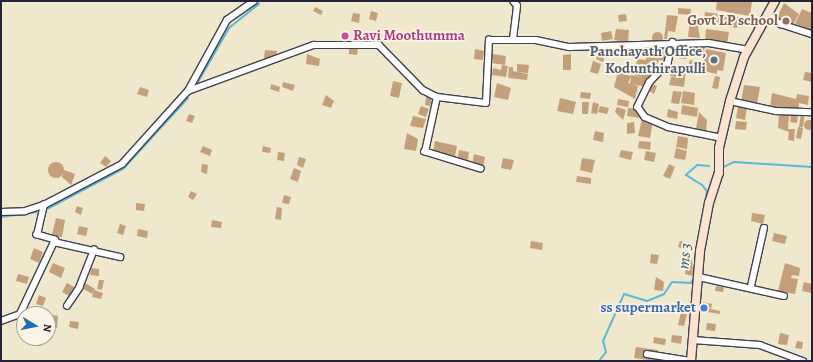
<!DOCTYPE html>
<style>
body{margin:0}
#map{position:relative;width:813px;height:362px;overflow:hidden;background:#efe8cc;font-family:Alegreya,serif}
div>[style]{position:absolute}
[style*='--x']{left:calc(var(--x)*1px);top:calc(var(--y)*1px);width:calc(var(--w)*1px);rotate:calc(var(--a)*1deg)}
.stream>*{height:2px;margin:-1px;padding:0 1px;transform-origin:1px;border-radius:1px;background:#5ab9d9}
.building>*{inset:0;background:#c4a07a}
.round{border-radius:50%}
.roads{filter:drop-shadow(1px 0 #414051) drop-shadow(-1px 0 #414051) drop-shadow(0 1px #414051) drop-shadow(0 -1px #414051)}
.street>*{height:5.5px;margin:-2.75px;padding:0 2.75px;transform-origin:2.75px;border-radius:2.75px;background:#fff}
.secondary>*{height:8px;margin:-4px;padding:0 4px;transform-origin:4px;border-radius:4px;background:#fde4d1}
.dots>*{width:11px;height:11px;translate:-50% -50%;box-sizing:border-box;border:2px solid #fcf5e5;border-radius:50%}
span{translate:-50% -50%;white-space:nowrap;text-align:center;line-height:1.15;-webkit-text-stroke:3.5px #fcf5e5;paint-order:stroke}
.education-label{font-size:15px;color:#785e54;font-weight:700}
.right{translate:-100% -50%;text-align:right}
.hotel-label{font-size:15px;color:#b23c85;font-weight:700}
.left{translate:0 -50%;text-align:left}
.service-label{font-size:15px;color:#4e5e75;font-weight:700}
.shop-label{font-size:15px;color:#366cbe;font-weight:700}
.water-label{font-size:16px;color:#365772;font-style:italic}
.frame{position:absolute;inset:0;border:2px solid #22223b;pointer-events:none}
.north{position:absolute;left:16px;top:306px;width:40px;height:40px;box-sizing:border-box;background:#fcf5e5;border:1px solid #a5a1a1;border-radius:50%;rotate:100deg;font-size:11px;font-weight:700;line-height:16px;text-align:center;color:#22223b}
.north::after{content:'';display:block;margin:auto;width:14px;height:18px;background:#1f6fb2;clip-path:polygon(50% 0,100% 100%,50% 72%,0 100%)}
</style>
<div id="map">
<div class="stream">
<i style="--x:198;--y:82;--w:62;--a:-60.1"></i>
<i style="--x:229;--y:28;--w:38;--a:-39"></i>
<i style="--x:259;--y:4;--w:6;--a:141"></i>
<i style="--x:184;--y:101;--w:5;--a:-53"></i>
<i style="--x:721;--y:168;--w:14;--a:-25"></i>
<i style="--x:734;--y:162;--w:78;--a:3.7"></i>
<i style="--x:706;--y:199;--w:8;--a:-83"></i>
<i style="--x:707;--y:191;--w:8;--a:-130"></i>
<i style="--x:702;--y:185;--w:19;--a:-148"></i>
<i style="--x:686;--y:175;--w:15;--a:-42"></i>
<i style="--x:697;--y:165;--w:12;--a:5"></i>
<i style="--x:47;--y:209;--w:86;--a:-27.8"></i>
<i style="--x:123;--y:169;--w:96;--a:-47.5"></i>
<i style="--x:1;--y:217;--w:36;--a:-8"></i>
<i style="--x:599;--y:361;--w:11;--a:-52"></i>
<i style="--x:606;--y:352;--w:11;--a:-105"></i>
<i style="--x:603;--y:341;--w:51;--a:-65.9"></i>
<i style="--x:624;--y:294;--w:24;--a:17"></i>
<i style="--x:647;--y:301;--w:18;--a:-22"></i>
<i style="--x:664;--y:294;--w:14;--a:-56"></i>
<i style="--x:672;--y:282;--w:19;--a:3"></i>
<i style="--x:691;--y:283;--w:8;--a:-60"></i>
</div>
<div class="building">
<i style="clip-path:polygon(717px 1px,752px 1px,750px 16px,716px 10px)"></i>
<i style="clip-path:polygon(784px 3px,799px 14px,792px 27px,776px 19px)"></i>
<i style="clip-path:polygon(315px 7px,323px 11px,321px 15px,313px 11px)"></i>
<i style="clip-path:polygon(678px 8px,691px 9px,690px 15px,678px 14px)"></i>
<i style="clip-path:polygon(802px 9px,812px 13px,812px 31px,795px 24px)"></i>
<i style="clip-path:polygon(371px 11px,378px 13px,376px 21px,369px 19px)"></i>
<i style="clip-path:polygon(705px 12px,739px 17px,737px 28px,704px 22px)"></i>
<i style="clip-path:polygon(353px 13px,360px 14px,359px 23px,351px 21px)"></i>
<i style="clip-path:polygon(626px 14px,627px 21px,619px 22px,618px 15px)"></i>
<i style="clip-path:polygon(667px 15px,678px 16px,675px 32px,668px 31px,667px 39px,664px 39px)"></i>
<i style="clip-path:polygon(690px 20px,697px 21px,700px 38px,688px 37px)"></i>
<i style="clip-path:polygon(616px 29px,629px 30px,628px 42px,614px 40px)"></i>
<i style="clip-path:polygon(706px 29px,729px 32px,727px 44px,705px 41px)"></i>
<i style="clip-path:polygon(611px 31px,613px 39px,602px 41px,601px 33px)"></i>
<i class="round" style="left:651.5px;top:31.5px;width:11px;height:11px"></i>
<i style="clip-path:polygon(693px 45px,705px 46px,703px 56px,691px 57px)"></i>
<i style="clip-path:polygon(349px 46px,358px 47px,357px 55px,349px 54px)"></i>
<i style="clip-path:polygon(654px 47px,669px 48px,667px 60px,659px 60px,648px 87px,630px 84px,631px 75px,643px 78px,634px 75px,637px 59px,646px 60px,646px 49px,654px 50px)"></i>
<i style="clip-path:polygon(678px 48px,689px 49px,686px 59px,677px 58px)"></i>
<i style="clip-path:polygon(475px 49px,484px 51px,483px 60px,474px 59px)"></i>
<i style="clip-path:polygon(706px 49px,726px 53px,723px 71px,717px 70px,717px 74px,703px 71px)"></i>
<i style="clip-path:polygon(265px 50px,277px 51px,276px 58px,264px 58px)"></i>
<i style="clip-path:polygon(598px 53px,605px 56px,603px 62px,596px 59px)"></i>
<i style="clip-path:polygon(307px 54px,320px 59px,319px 66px,306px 64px)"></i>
<i style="clip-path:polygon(492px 54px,506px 56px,505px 65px,491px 63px)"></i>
<i style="clip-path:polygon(571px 54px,571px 70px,563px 70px,563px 55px)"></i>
<i style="clip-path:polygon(690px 60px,701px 62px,700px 69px,688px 66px)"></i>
<i style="clip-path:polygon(593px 61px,601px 64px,598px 74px,590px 72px)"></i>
<i style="clip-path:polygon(517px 64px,529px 65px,528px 73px,517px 72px)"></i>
<i style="clip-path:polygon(502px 65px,508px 66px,506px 77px,492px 75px,493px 68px,501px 70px)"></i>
<i style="clip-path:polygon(509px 67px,513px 67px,513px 71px,528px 74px,527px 80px,508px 78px)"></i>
<i style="clip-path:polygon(671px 68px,686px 70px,684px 87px,669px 85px,671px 77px,682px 78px,670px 76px)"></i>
<i style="clip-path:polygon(618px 72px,631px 76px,628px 83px,638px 86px,635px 99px,614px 87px)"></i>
<i style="clip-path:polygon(805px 72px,812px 73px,812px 82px,803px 80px)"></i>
<i style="clip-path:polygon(715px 76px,720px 77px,718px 89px,712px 88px)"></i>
<i style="clip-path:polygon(393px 81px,402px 83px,399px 98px,390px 96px)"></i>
<i style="clip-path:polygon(283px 82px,295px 85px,293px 91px,282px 87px)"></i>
<i style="clip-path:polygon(497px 83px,511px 88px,508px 100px,494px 97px)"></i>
<i style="clip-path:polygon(271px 84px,280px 87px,279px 92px,270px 89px)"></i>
<i style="clip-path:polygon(652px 84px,657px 86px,654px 94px,649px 91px)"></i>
<i style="clip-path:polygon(744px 85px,760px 87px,757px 104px,741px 102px)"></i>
<i style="clip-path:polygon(140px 87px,149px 90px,147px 97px,137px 94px)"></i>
<i style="clip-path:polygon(673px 91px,682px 92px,679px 104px,671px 103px)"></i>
<i style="clip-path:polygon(683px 91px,695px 93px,694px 105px,681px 103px)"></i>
<i style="clip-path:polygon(581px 92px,591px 93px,590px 99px,580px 98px)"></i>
<i style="clip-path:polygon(772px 93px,796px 99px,797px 94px,809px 96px,808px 105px,799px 103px,798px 113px,770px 107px)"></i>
<i style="clip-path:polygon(326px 95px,334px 101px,331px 108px,322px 105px)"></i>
<i style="clip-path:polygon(426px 97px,432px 98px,430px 106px,425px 105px)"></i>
<i style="clip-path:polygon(560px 98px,576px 102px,573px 114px,557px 111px)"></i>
<i style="clip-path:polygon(618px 99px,629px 101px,628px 107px,617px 105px)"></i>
<i style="clip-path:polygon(582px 102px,589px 102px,588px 114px,582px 114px)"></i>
<i style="clip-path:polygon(593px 102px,599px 104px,597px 114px,591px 113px)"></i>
<i style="clip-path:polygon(682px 105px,698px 108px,697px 117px,681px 114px)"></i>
<i style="clip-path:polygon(421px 106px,429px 109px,426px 117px,418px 114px)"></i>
<i style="clip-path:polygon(600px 106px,609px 108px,607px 114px,598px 112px)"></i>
<i style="clip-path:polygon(738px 106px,747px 108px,745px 120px,736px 118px)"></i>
<i style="clip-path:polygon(617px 107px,626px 110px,623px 120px,615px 112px)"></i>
<i style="clip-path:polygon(628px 108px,641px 109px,640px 118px,627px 116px)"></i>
<i style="clip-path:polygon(668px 109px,678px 112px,677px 119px,667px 117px)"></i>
<i style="clip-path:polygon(699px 112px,707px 120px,706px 131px,696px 129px)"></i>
<i style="clip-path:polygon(801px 113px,805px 113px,803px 127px,799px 127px)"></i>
<i style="clip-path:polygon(189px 114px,195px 116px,192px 123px,186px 121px)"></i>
<i style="clip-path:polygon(791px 114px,798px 115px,797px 123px,790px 122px)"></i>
<i style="clip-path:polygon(779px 115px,789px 116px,788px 129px,795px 129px,794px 141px,788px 140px,789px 132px,778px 128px)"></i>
<i style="clip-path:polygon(413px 116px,426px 119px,423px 128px,410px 126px)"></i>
<i style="clip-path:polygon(642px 119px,653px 121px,650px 138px,638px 136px)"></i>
<i class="round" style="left:804px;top:120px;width:10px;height:10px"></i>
<i style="clip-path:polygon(736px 121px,747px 122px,746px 130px,735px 129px)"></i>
<i style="clip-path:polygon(634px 122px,635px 133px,627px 134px,627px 123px)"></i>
<i style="clip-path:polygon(798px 127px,803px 128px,801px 139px,796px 138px)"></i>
<i style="clip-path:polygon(595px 131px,604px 133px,603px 142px,593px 140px)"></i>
<i style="clip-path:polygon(407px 133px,418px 139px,416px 151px,404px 149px)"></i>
<i style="clip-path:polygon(678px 136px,688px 138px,687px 149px,676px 147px)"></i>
<i style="clip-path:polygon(435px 141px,457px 146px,455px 156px,433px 152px)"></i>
<i style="clip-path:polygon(639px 141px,651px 142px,650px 150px,638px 148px)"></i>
<i style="clip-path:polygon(203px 146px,212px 150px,210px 156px,200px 152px)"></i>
<i style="clip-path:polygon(263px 146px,271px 148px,270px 153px,262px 152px)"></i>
<i style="clip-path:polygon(676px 148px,687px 151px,685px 160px,674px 158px)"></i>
<i style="clip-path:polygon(459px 150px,469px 152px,468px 160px,458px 158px)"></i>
<i style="clip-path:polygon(621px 150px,633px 152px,631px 160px,619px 157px)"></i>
<i style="clip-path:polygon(646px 151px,656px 153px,654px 162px,644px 160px)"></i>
<i style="clip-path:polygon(278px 152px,285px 153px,284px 161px,277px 160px)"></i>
<i style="clip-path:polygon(474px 154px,485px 157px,483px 167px,472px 165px)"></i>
<i style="clip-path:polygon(105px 156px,111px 161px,106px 167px,100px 163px)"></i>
<i style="clip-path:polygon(299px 157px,306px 159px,303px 168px,297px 165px)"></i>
<i style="clip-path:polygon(503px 158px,514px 160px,511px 170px,501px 168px)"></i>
<i style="clip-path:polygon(582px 158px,595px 160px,592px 173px,580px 170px)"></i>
<i class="round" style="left:48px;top:162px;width:16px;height:16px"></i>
<i style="clip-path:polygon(202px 164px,208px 165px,207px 174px,201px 172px)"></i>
<i style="clip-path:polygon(669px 164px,675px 167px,670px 179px,663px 176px)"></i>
<i style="clip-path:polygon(294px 168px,301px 171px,298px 182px,290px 179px)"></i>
<i style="clip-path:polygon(64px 170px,75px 174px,71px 185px,62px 177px)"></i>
<i style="clip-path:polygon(577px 176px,591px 178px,591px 184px,576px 182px)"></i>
<i style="clip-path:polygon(191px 191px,197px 194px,193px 200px,188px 197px)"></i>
<i style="clip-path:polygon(284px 195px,291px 197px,289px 204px,282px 203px)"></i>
<i style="clip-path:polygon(136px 203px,145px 204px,144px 211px,136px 210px)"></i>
<i style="clip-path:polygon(77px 206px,83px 208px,81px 215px,75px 212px)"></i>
<i style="clip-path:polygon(277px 207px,282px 208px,281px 220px,275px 219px)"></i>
<i style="clip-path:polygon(752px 213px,765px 215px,763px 224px,751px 221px)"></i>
<i style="clip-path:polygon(56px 218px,65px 220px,62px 237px,52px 235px)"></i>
<i style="clip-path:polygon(212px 220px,222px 222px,221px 228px,211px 227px)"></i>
<i style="clip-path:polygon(120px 224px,126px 226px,123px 235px,117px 233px)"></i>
<i style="clip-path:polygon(79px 226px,88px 228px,86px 236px,77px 234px)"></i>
<i style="clip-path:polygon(138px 229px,148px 231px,147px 238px,137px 236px)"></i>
<i style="clip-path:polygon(774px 233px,787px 236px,785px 244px,772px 241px)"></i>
<i style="clip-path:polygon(531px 241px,543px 243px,542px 250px,530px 248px)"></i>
<i style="clip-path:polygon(680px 241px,687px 243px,685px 249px,678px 247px)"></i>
<i style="clip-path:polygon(34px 248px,43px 252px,39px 263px,30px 259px)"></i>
<i style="clip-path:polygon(651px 254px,659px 255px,657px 264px,650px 263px)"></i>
<i style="clip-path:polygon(687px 259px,692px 260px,693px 276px,685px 274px)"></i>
<i style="clip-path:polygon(53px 263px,65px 268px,61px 278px,49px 272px)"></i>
<i style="clip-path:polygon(785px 263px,800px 268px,799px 276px,792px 275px,791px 278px,798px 279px,795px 294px,778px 291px)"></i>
<i style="clip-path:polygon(91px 268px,99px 269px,99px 276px,90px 275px)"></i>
<i style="clip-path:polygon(18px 274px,29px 277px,27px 284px,16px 281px)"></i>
<i style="clip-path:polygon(656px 277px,664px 282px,663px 291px,654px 290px)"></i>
<i style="clip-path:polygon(99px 280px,104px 280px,102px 290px,97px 289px)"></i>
<i style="clip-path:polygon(804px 282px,812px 284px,812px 293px,802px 291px)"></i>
<i style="clip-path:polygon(67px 283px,76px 288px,71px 297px,62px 292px)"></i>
<i style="clip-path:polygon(85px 283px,95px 289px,92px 294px,82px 288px)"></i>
<i style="clip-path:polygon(716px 286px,724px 287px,723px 292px,715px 291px)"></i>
<i style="clip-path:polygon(94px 290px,103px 293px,101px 299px,92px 297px)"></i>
<i style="clip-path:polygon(39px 295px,46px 298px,43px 306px,36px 304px)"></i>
<i style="clip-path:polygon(703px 302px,712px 304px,711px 309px,720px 311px,720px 314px,701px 311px)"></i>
<i style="clip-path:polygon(681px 312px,687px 314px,684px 326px,678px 325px)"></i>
<i style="clip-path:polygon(48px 314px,58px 316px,57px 328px,48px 327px)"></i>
<i style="clip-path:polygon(70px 321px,79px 322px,78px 329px,69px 327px)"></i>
<i style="clip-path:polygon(707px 323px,716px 324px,715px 331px,706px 330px)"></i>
<i style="clip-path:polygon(780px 333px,789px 335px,787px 345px,778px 344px)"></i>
<i style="clip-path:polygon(672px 335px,682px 336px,681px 344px,671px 342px)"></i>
<i style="clip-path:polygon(654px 337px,666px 339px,665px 345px,653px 343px)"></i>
<i style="clip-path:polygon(797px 341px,803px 342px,802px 349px,795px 348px)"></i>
<i style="clip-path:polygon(636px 347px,658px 350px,656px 361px,634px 358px)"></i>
</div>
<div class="roads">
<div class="street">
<i style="--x:767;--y:15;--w:17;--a:33"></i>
<i style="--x:781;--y:24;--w:33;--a:18"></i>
<i style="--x:513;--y:39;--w:33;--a:-83"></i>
<i style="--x:517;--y:6;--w:6;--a:-129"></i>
<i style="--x:673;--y:42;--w:22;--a:103"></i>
<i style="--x:668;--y:63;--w:26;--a:133"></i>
<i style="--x:650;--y:82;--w:28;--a:116"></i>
<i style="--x:638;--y:107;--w:12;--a:55"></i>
<i style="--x:645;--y:117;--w:25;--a:23"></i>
<i style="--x:668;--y:127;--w:55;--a:11.5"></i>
<i style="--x:188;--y:91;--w:134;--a:-20.1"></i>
<i style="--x:314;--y:45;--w:65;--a:0"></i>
<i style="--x:379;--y:45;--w:63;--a:45.6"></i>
<i style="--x:423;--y:90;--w:16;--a:27"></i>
<i style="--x:730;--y:101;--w:47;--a:12.3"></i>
<i style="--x:776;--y:111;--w:36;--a:2"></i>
<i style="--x:481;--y:169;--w:59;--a:-163.1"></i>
<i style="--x:425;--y:152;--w:56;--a:-77.7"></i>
<i style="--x:437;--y:97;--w:49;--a:7"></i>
<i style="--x:486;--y:103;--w:63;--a:-87.3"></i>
<i style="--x:489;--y:40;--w:47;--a:0"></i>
<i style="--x:536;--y:40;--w:34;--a:12"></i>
<i style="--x:569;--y:47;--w:140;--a:-1.6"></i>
<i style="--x:709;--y:43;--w:40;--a:10"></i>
<i style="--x:1;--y:212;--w:24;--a:-2"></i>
<i style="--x:25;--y:211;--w:20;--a:-18"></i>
<i style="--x:44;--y:205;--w:88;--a:-27.7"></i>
<i style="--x:122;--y:164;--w:98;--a:-47.9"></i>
<i style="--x:188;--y:91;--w:81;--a:-61.2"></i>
<i style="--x:227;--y:20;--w:33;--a:-35"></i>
<i style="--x:54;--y:242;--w:68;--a:12.8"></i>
<i style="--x:699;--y:277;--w:87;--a:12.6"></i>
<i style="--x:751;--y:286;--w:59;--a:-77.4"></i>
<i style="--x:67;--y:306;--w:22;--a:-56"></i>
<i style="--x:79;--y:288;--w:41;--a:-68.5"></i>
<i style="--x:1;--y:321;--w:20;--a:-20"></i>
<i style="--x:20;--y:314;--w:82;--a:-64.7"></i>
<i style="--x:55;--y:240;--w:19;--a:-164"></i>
<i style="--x:37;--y:235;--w:31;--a:-77"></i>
<i style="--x:693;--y:340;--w:67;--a:4.3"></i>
<i style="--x:760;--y:345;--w:46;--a:20.4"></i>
<i style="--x:647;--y:354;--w:45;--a:9"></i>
</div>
<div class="secondary">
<i style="--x:691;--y:361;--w:110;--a:-85.3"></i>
<i style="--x:700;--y:251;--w:49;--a:-79.4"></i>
<i style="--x:709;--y:203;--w:32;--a:-72"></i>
<i style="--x:719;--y:173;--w:25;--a:-90"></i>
<i style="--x:719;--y:148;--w:48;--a:-76.8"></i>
<i style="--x:730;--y:101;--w:46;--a:-72.3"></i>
<i style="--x:744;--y:57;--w:64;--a:-61"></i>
</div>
</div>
<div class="dots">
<i style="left:786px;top:21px;background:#8d6e63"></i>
<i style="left:345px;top:36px;background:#d1479c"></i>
<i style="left:714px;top:60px;background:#5c6f8a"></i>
<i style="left:704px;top:308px;background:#3f7fe0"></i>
</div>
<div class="education-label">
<span class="right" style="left:778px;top:21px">Govt LP school</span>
</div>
<div class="hotel-label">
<span class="left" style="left:353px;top:36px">Ravi Moothumma</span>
</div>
<div class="service-label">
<span class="right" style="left:706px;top:60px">Panchayath Office,<br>Kodunthirapulli</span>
</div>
<div class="shop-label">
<span class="right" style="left:696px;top:308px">ss supermarket</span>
</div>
<div class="water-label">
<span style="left:685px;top:256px;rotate:-83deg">ms 3</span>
</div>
<div class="frame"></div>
<div class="north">N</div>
</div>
